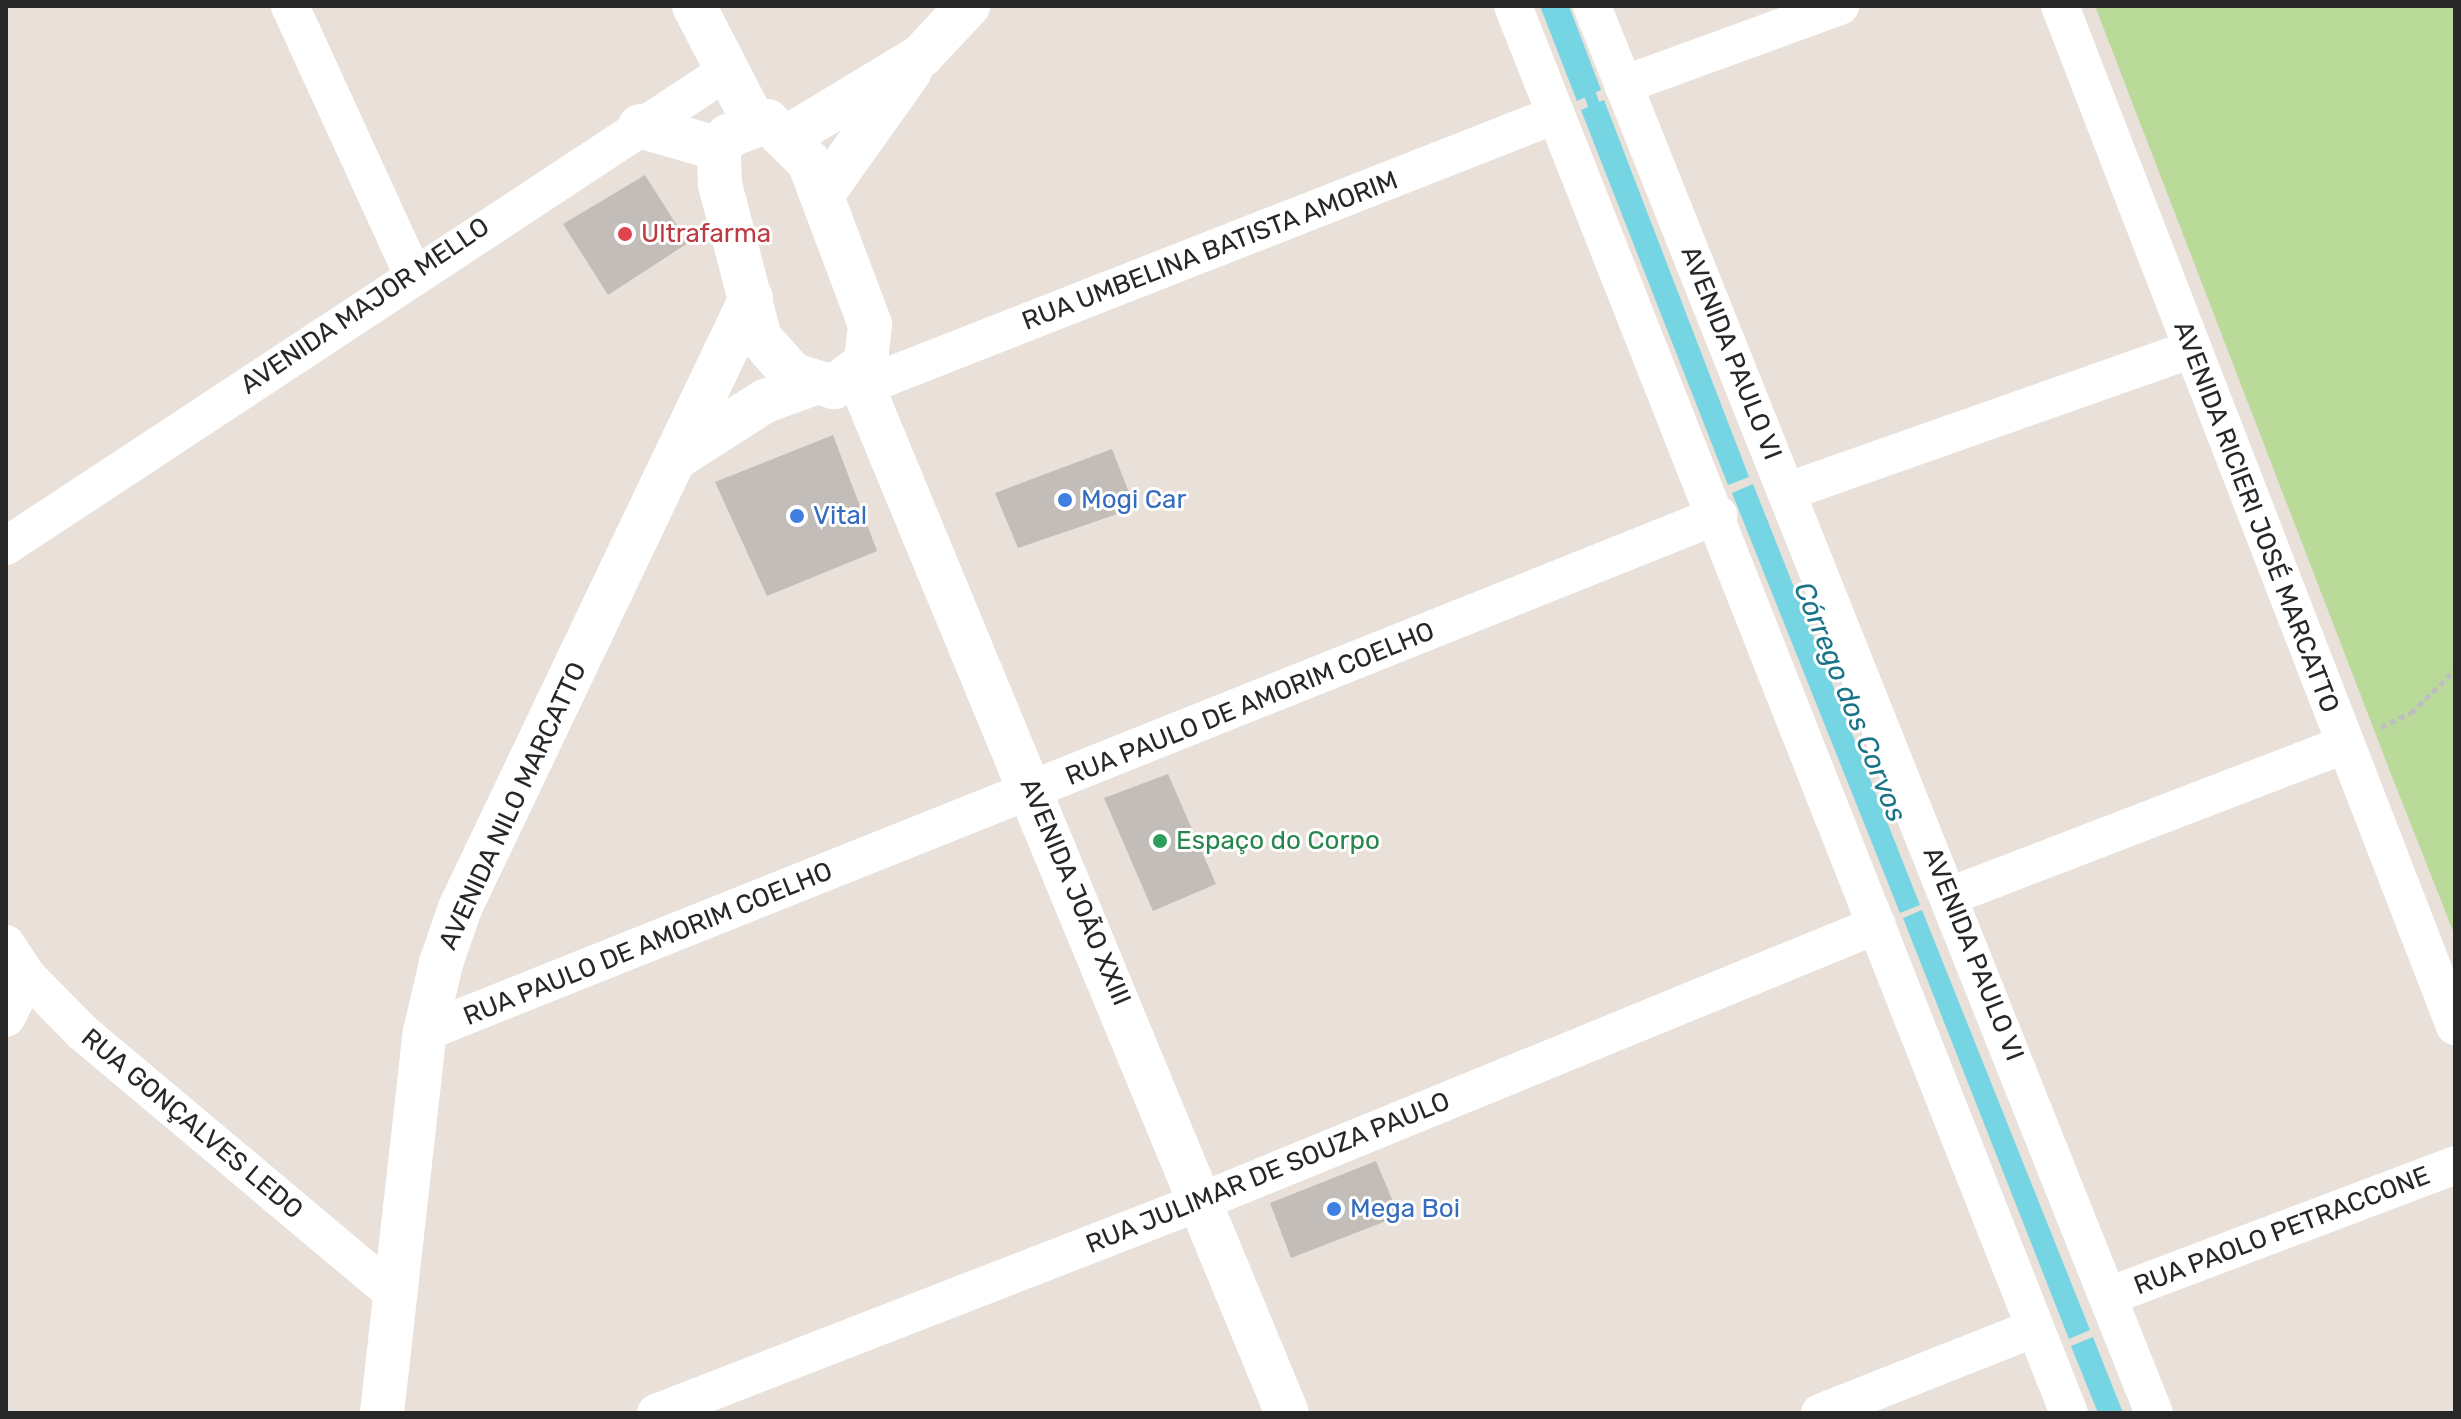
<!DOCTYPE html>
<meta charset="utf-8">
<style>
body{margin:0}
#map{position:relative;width:2461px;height:1419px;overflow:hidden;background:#e8e0d9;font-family:Rubik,sans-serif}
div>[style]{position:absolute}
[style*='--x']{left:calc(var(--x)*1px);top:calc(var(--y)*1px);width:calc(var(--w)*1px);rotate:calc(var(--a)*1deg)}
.green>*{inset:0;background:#bada9a}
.water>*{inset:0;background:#75d5e2}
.stream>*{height:12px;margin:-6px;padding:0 6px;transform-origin:6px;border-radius:6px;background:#75d5e2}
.building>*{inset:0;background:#c3bdb9}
.path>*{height:5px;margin-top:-2.5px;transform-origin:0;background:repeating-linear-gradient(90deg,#bebebe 0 6px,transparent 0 10px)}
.minor>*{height:38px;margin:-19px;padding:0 19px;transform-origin:19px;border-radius:19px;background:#fff}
.tertiary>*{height:44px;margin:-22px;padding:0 22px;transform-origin:22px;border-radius:22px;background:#fff}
.secondary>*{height:44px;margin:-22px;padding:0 22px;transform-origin:22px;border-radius:22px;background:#fff}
.dots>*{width:22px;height:22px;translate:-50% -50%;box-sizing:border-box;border:4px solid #fff;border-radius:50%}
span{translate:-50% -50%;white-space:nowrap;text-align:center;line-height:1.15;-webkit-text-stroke:6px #fff;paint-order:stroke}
.health-label{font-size:26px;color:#be3a42}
.left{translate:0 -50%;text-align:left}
.street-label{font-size:26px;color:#272727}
.shop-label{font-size:26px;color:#366cbe}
.leisure-label{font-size:26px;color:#27864d}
.water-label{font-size:28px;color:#197389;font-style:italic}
.frame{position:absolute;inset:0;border:8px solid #272727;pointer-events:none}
</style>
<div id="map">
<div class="green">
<i style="clip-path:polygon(2095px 6px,2455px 6px,2455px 936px,2393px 779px)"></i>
</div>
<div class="water">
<i style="clip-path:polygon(1540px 6px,1569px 6px,1601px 90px,1577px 101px)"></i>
<i style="clip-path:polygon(1604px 100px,1749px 477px,1728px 485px,1581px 110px)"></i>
<i style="clip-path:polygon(1753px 484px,1920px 905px,1900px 913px,1732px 493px)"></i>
<i style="clip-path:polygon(1922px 910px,2090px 1330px,2069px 1339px,1903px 918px)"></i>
<i style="clip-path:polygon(2093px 1337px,2123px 1413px,2098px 1413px,2071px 1346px)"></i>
</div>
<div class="stream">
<i style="--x:1584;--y:79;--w:42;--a:69"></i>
</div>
<div class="building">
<i style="clip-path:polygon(645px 175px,688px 243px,608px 295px,563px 224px)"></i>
<i style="clip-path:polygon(833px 435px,877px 551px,767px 596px,715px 482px)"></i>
<i style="clip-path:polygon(1112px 449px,1135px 508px,1018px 548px,995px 493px)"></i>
<i style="clip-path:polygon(1168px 774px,1216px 884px,1153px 911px,1104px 798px)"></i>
<i style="clip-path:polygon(1376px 1161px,1399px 1216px,1291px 1258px,1270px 1203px)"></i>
</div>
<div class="path">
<i style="--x:2381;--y:727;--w:33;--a:-25"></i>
<i style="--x:2411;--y:713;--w:62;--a:-44.3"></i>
</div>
<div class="minor">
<i style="--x:290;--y:6;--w:294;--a:65.4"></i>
<i style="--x:1513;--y:6;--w:1513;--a:68.44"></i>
<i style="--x:1592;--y:6;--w:1515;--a:68.23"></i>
<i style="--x:2060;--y:6;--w:1094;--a:68.83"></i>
<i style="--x:1623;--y:85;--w:231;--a:-20"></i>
<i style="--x:864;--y:386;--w:742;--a:-21.41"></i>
<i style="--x:1786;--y:492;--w:431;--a:-19.4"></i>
<i style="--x:6;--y:546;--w:863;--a:-33.38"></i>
<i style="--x:1950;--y:896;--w:422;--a:-21"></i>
<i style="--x:6;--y:944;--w:38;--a:57"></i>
<i style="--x:27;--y:976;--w:78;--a:45.5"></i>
<i style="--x:82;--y:1032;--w:403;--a:40"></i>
<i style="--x:6;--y:1018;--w:47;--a:-63.4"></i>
<i style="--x:425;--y:1032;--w:1393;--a:-21.79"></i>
<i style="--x:2109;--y:1296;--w:370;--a:-20.7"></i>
<i style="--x:656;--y:1413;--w:589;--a:-21.21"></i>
<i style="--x:1205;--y:1200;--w:726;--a:-22.26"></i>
<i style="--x:1820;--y:1413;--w:231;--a:-21.6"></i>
</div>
<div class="tertiary">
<i style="--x:857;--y:373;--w:1125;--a:67.54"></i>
<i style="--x:679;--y:456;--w:102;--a:-32.6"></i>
<i style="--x:765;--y:401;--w:48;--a:-19.6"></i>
<i style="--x:382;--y:1413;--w:383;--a:-83.6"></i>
<i style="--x:425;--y:1032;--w:71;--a:-76.9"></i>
<i style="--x:441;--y:963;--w:58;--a:-70.9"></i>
<i style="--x:460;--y:908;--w:676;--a:-64.5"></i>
</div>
<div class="secondary">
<i style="--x:694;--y:6;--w:131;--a:62.7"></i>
<i style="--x:767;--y:121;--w:59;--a:44.3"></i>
<i style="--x:809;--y:162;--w:173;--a:69.4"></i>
<i style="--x:870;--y:324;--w:38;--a:96"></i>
<i style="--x:866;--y:362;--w:41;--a:142"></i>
<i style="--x:834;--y:387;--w:43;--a:-163.7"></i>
<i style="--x:793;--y:375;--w:50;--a:-131.7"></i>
<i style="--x:760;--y:338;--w:159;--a:-104.6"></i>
<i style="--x:720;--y:184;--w:35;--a:-92"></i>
<i style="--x:719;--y:149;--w:16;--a:-55"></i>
<i style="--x:728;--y:136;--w:42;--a:-21"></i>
<i style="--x:640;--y:126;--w:82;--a:16.2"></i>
<i style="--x:789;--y:136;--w:154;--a:-31.2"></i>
<i style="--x:921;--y:56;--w:69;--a:-46.8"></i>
<i style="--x:822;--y:195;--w:152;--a:-54.6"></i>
</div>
<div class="dots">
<i style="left:625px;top:234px;background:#e0444e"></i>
<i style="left:1065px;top:500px;background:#3f7fe0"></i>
<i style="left:797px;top:516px;background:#3f7fe0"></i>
<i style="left:1160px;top:841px;background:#2e9e5b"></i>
<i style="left:1334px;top:1209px;background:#3f7fe0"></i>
</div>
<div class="health-label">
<span class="left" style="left:641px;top:234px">Ultrafarma</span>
</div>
<div class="street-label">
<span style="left:1210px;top:251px;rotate:-21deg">RUA UMBELINA BATISTA AMORIM</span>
<span style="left:365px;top:306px;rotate:-34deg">AVENIDA MAJOR MELLO</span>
<span style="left:1731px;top:353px;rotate:68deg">AVENIDA PAULO VI</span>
<span style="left:2256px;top:517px;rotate:69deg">AVENIDA RICIERI JOSÉ MARCATTO</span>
<span style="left:1250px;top:704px;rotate:-22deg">RUA PAULO DE AMORIM COELHO</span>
<span style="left:513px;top:806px;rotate:-65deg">AVENIDA NILO MARCATTO</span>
<span style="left:1075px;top:892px;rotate:67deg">AVENIDA JOÃO XXIII</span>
<span style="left:648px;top:944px;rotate:-22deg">RUA PAULO DE AMORIM COELHO</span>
<span style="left:1973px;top:954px;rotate:68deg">AVENIDA PAULO VI</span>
<span style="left:192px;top:1124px;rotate:40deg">RUA GONÇALVES LEDO</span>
<span style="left:1268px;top:1173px;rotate:-22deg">RUA JULIMAR DE SOUZA PAULO</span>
<span style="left:2282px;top:1231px;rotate:-21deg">RUA PAOLO PETRACCONE</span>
</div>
<div class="shop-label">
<span class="left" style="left:1081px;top:500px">Mogi Car</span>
<span class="left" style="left:813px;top:516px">Vital</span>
<span class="left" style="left:1350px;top:1209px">Mega Boi</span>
</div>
<div class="leisure-label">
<span class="left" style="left:1176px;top:841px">Espaço do Corpo</span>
</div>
<div class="water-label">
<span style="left:1850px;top:702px;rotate:68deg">Córrego dos Corvos</span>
</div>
<div class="frame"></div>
</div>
